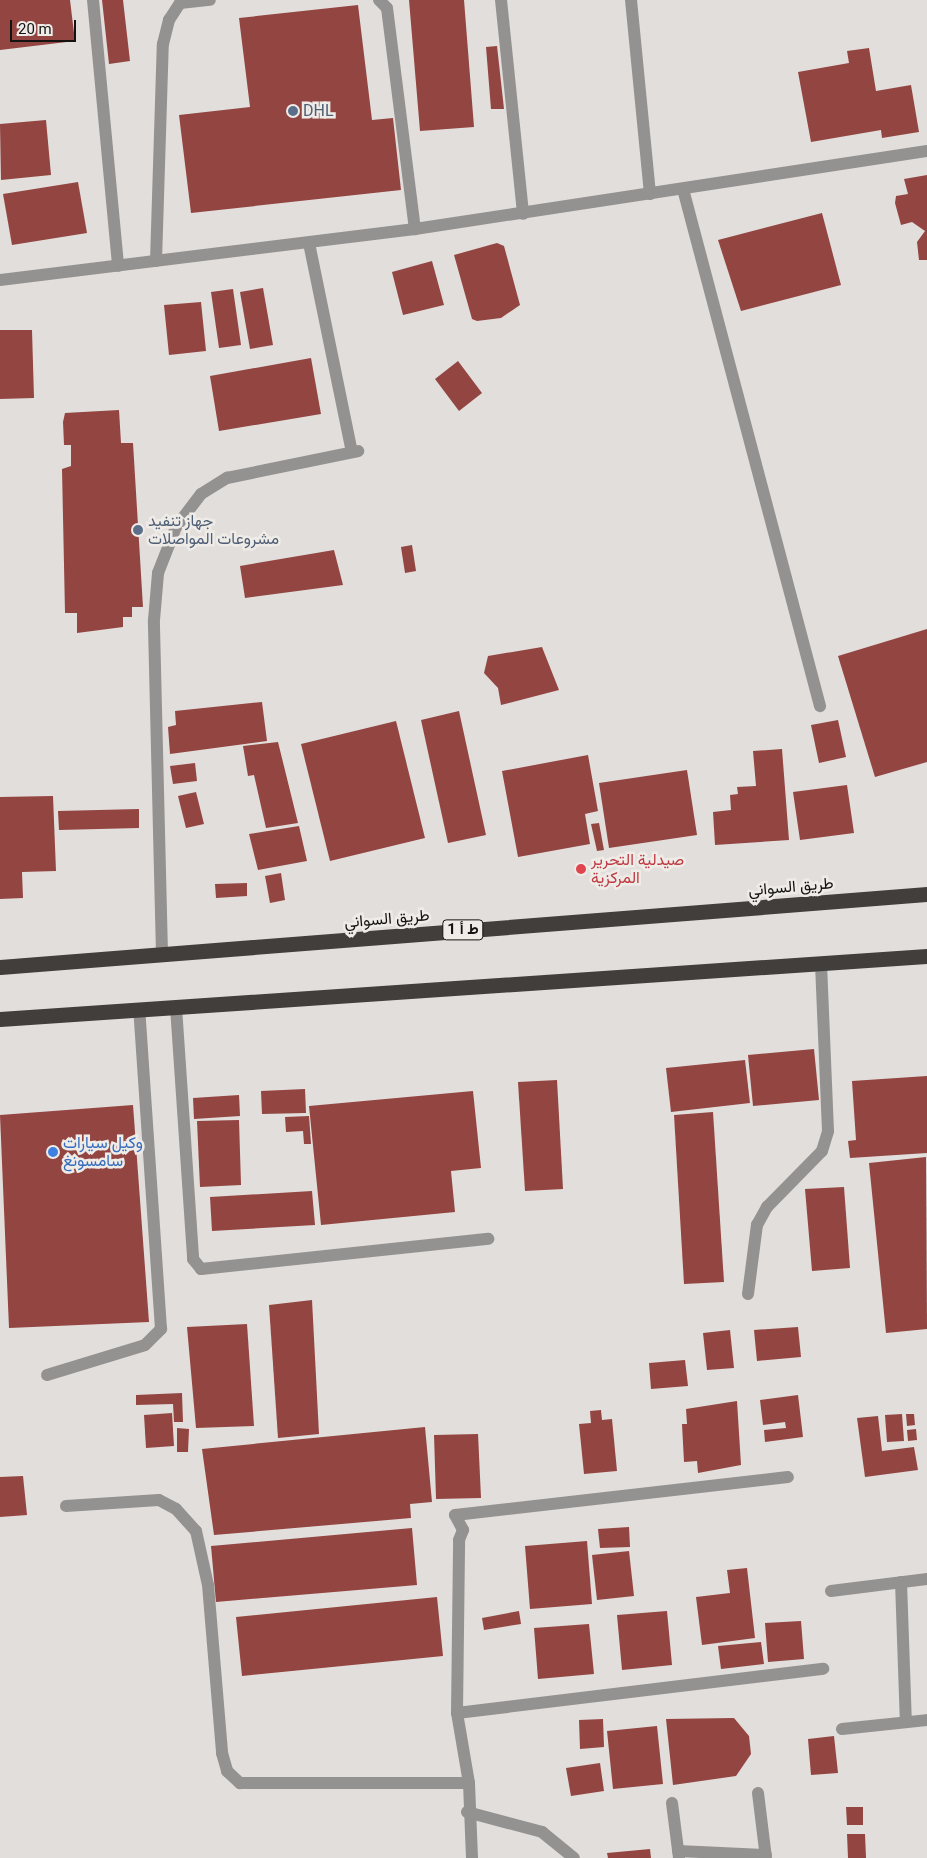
<!DOCTYPE html>
<meta charset="utf-8">
<style>
body{margin:0}
#map{position:relative;width:927px;height:1858px;overflow:hidden;background:#e2dedb;font-family:Roboto,Vazirmatn,sans-serif}
div>[style]{position:absolute}
[style*='--x']{left:calc(var(--x)*1px);top:calc(var(--y)*1px);width:calc(var(--w)*1px);rotate:calc(var(--a)*1deg)}
.building>*{inset:0;background:#934542}
.minor>*{height:12px;margin:-6px;padding:0 6px;transform-origin:6px;border-radius:6px;background:#949291}
.highway>*{height:15px;margin:-7.5px;padding:0 7.5px;transform-origin:7.5px;border-radius:7.5px;background:#413e3b}
.dots>*{width:14px;height:14px;translate:-50% -50%;box-sizing:border-box;border:2px solid #efece8;border-radius:50%}
span{translate:-50% -50%;white-space:nowrap;text-align:center;line-height:1.15;-webkit-text-stroke:5px #efece8;paint-order:stroke}
.shield-label span{padding:1px 4px;background:#efece8;border:1px solid;border-radius:4px;-webkit-text-stroke-width:0}
.shield-label{font-size:15px;color:#141312;font-weight:700}
.service-label{font-size:16px;color:#4e5e75}
.left{translate:0 -50%;text-align:left}
.health-label{font-size:16px;color:#be3a42}
.street-label{font-size:16px;color:#141312}
.shop-label{font-size:16px;color:#366cbe}
.scale{position:absolute;left:10px;top:20px;width:66px;height:22px;box-sizing:border-box;border:2px solid #141312;border-top:0;padding-left:6px;font-size:15px;line-height:18px;white-space:nowrap;color:#141312;-webkit-text-stroke:4px #efece8;paint-order:stroke}
</style>
<div id="map">
<div class="building">
<i style="clip-path:polygon(0 0,70px 0,75px 41px,0 50px)"></i>
<i style="clip-path:polygon(102px 0,123px 0,130px 61px,109px 64px)"></i>
<i style="clip-path:polygon(409px 0,464px 0,474px 127px,420px 131px)"></i>
<i style="clip-path:polygon(358px 5px,372px 120px,393px 118px,401px 190px,191px 213px,179px 115px,250px 107px,239px 18px)"></i>
<i style="clip-path:polygon(497px 46px,504px 109px,491px 109px,486px 47px)"></i>
<i style="clip-path:polygon(869px 48px,876px 91px,911px 85px,919px 132px,882px 138px,881px 130px,811px 142px,798px 72px,849px 63px,847px 51px)"></i>
<i style="clip-path:polygon(46px 120px,51px 175px,1px 180px,0 124px)"></i>
<i style="clip-path:polygon(927px 175px,927px 260px,919px 260px,917px 242px,925px 231px,912px 222px,901px 225px,895px 203px,896px 196px,908px 194px,904px 179px)"></i>
<i style="clip-path:polygon(78px 182px,87px 233px,12px 245px,3px 194px)"></i>
<i style="clip-path:polygon(822px 213px,841px 285px,741px 311px,718px 240px)"></i>
<i style="clip-path:polygon(497px 243px,504px 246px,520px 305px,501px 318px,477px 321px,472px 319px,454px 255px)"></i>
<i style="clip-path:polygon(432px 261px,444px 305px,403px 315px,392px 272px)"></i>
<i style="clip-path:polygon(263px 288px,273px 345px,250px 349px,240px 292px)"></i>
<i style="clip-path:polygon(233px 289px,241px 345px,219px 348px,211px 292px)"></i>
<i style="clip-path:polygon(201px 302px,206px 351px,169px 355px,164px 305px)"></i>
<i style="clip-path:polygon(0 330px,32px 330px,34px 398px,0 399px)"></i>
<i style="clip-path:polygon(311px 358px,321px 414px,219px 431px,210px 376px)"></i>
<i style="clip-path:polygon(458px 361px,482px 393px,459px 411px,435px 379px)"></i>
<i style="clip-path:polygon(119px 410px,121px 443px,133px 443px,143px 607px,132px 607px,132px 617px,123px 617px,123px 627px,77px 633px,77px 613px,65px 613px,62px 469px,71px 466px,71px 445px,64px 445px,63px 422px,65px 413px)"></i>
<i style="clip-path:polygon(412px 545px,416px 571px,405px 573px,401px 547px)"></i>
<i style="clip-path:polygon(334px 550px,343px 585px,245px 598px,240px 566px)"></i>
<i style="clip-path:polygon(927px 629px,927px 762px,875px 777px,838px 656px)"></i>
<i style="clip-path:polygon(542px 647px,559px 690px,501px 705px,498px 688px,484px 673px,488px 656px)"></i>
<i style="clip-path:polygon(262px 702px,267px 741px,170px 754px,168px 727px,176px 725px,175px 711px)"></i>
<i style="clip-path:polygon(459px 711px,486px 835px,448px 843px,421px 720px)"></i>
<i style="clip-path:polygon(838px 720px,846px 757px,819px 763px,811px 725px)"></i>
<i style="clip-path:polygon(396px 721px,425px 838px,330px 861px,301px 744px)"></i>
<i style="clip-path:polygon(278px 742px,298px 823px,266px 828px,254px 775px,248px 776px,243px 746px)"></i>
<i style="clip-path:polygon(782px 749px,789px 840px,715px 845px,713px 812px,731px 810px,730px 795px,738px 794px,737px 787px,756px 786px,753px 751px)"></i>
<i style="clip-path:polygon(588px 755px,598px 811px,585px 814px,590px 844px,518px 857px,502px 771px)"></i>
<i style="clip-path:polygon(195px 763px,197px 781px,173px 784px,170px 766px)"></i>
<i style="clip-path:polygon(687px 770px,697px 835px,609px 848px,599px 783px)"></i>
<i style="clip-path:polygon(847px 785px,854px 833px,800px 840px,793px 792px)"></i>
<i style="clip-path:polygon(196px 792px,204px 824px,186px 828px,178px 796px)"></i>
<i style="clip-path:polygon(53px 796px,56px 871px,22px 872px,23px 898px,0 899px,0 797px)"></i>
<i style="clip-path:polygon(139px 809px,139px 828px,59px 830px,58px 811px)"></i>
<i style="clip-path:polygon(599px 823px,604px 850px,597px 851px,591px 824px)"></i>
<i style="clip-path:polygon(299px 826px,307px 861px,258px 870px,249px 834px)"></i>
<i style="clip-path:polygon(281px 873px,285px 900px,270px 903px,265px 876px)"></i>
<i style="clip-path:polygon(247px 883px,247px 896px,216px 898px,215px 884px)"></i>
<i style="clip-path:polygon(814px 1049px,819px 1100px,753px 1106px,748px 1055px)"></i>
<i style="clip-path:polygon(745px 1060px,750px 1103px,671px 1112px,666px 1068px)"></i>
<i style="clip-path:polygon(927px 1076px,927px 1153px,850px 1158px,848px 1141px,856px 1140px,852px 1081px)"></i>
<i style="clip-path:polygon(557px 1080px,563px 1189px,525px 1191px,518px 1082px)"></i>
<i style="clip-path:polygon(305px 1089px,306px 1113px,262px 1114px,261px 1091px)"></i>
<i style="clip-path:polygon(473px 1091px,481px 1168px,451px 1171px,455px 1212px,321px 1225px,309px 1106px)"></i>
<i style="clip-path:polygon(239px 1095px,240px 1116px,194px 1119px,193px 1098px)"></i>
<i style="clip-path:polygon(133px 1105px,149px 1322px,9px 1328px,0 1115px)"></i>
<i style="clip-path:polygon(713px 1112px,724px 1282px,684px 1284px,674px 1115px)"></i>
<i style="clip-path:polygon(309px 1116px,311px 1144px,304px 1144px,303px 1131px,286px 1132px,285px 1117px)"></i>
<i style="clip-path:polygon(239px 1120px,241px 1185px,200px 1187px,197px 1121px)"></i>
<i style="clip-path:polygon(926px 1157px,927px 1329px,886px 1333px,869px 1163px)"></i>
<i style="clip-path:polygon(844px 1187px,850px 1268px,812px 1271px,805px 1189px)"></i>
<i style="clip-path:polygon(312px 1191px,315px 1225px,212px 1231px,210px 1197px)"></i>
<i style="clip-path:polygon(312px 1300px,319px 1434px,278px 1438px,269px 1305px)"></i>
<i style="clip-path:polygon(247px 1324px,254px 1426px,196px 1428px,187px 1327px)"></i>
<i style="clip-path:polygon(798px 1327px,801px 1357px,757px 1361px,754px 1330px)"></i>
<i style="clip-path:polygon(730px 1330px,734px 1368px,707px 1370px,703px 1333px)"></i>
<i style="clip-path:polygon(685px 1360px,688px 1386px,651px 1389px,649px 1363px)"></i>
<i style="clip-path:polygon(182px 1393px,183px 1422px,174px 1422px,173px 1404px,136px 1405px,136px 1395px)"></i>
<i style="clip-path:polygon(798px 1395px,803px 1437px,765px 1442px,764px 1430px,786px 1428px,785px 1422px,763px 1425px,760px 1400px)"></i>
<i style="clip-path:polygon(737px 1401px,741px 1465px,698px 1473px,697px 1461px,684px 1462px,682px 1424px,687px 1424px,686px 1409px)"></i>
<i style="clip-path:polygon(601px 1410px,602px 1420px,612px 1419px,617px 1471px,584px 1474px,579px 1424px,591px 1423px,590px 1411px)"></i>
<i style="clip-path:polygon(172px 1413px,174px 1446px,146px 1448px,144px 1415px)"></i>
<i style="clip-path:polygon(902px 1414px,904px 1441px,887px 1442px,885px 1415px)"></i>
<i style="clip-path:polygon(906px 1414px,914px 1414px,915px 1425px,907px 1426px)"></i>
<i style="clip-path:polygon(878px 1416px,882px 1451px,914px 1447px,918px 1470px,865px 1477px,857px 1418px)"></i>
<i style="clip-path:polygon(425px 1427px,432px 1502px,410px 1504px,411px 1518px,214px 1535px,202px 1449px)"></i>
<i style="clip-path:polygon(177px 1428px,189px 1429px,188px 1452px,177px 1452px)"></i>
<i style="clip-path:polygon(916px 1429px,917px 1440px,908px 1441px,907px 1430px)"></i>
<i style="clip-path:polygon(478px 1434px,481px 1498px,436px 1499px,434px 1435px)"></i>
<i style="clip-path:polygon(23px 1476px,27px 1515px,0 1517px,0 1477px)"></i>
<i style="clip-path:polygon(629px 1527px,630px 1547px,600px 1548px,598px 1529px)"></i>
<i style="clip-path:polygon(412px 1528px,417px 1585px,216px 1602px,211px 1546px)"></i>
<i style="clip-path:polygon(587px 1541px,592px 1604px,530px 1609px,525px 1546px)"></i>
<i style="clip-path:polygon(629px 1551px,634px 1596px,597px 1600px,592px 1555px)"></i>
<i style="clip-path:polygon(747px 1568px,755px 1638px,702px 1645px,696px 1597px,730px 1593px,727px 1570px)"></i>
<i style="clip-path:polygon(437px 1597px,443px 1656px,242px 1676px,236px 1617px)"></i>
<i style="clip-path:polygon(519px 1611px,521px 1624px,484px 1630px,482px 1618px)"></i>
<i style="clip-path:polygon(667px 1611px,672px 1665px,622px 1670px,617px 1615px)"></i>
<i style="clip-path:polygon(801px 1621px,804px 1659px,768px 1662px,765px 1623px)"></i>
<i style="clip-path:polygon(589px 1624px,594px 1674px,538px 1679px,534px 1628px)"></i>
<i style="clip-path:polygon(761px 1642px,764px 1664px,721px 1669px,718px 1646px)"></i>
<i style="clip-path:polygon(734px 1718px,749px 1736px,751px 1754px,736px 1776px,673px 1785px,666px 1719px)"></i>
<i style="clip-path:polygon(603px 1719px,604px 1747px,580px 1749px,579px 1720px)"></i>
<i style="clip-path:polygon(657px 1726px,663px 1784px,613px 1789px,607px 1731px)"></i>
<i style="clip-path:polygon(834px 1736px,838px 1773px,811px 1775px,808px 1739px)"></i>
<i style="clip-path:polygon(600px 1763px,604px 1791px,571px 1796px,566px 1768px)"></i>
<i style="clip-path:polygon(846px 1807px,863px 1807px,863px 1825px,847px 1825px)"></i>
<i style="clip-path:polygon(847px 1834px,865px 1834px,866px 1858px,848px 1858px)"></i>
<i style="clip-path:polygon(650px 1849px,651px 1858px,608px 1858px,607px 1853px)"></i>
</div>
<div class="minor">
<i style="--x:93;--y:0;--w:267;--a:84.6"></i>
<i style="--x:379;--y:0;--w:11;--a:45"></i>
<i style="--x:387;--y:8;--w:223;--a:82.8"></i>
<i style="--x:501;--y:0;--w:215;--a:84.1"></i>
<i style="--x:631;--y:0;--w:195;--a:84.4"></i>
<i style="--x:683;--y:189;--w:535;--a:75.16"></i>
<i style="--x:309;--y:243;--w:213;--a:78.4"></i>
<i style="--x:156;--y:261;--w:217;--a:-88.2"></i>
<i style="--x:163;--y:44;--w:25;--a:-76"></i>
<i style="--x:169;--y:20;--w:20;--a:-57"></i>
<i style="--x:180;--y:3;--w:30;--a:-6"></i>
<i style="--x:0;--y:280;--w:418;--a:-7"></i>
<i style="--x:415;--y:229;--w:518;--a:-8.66"></i>
<i style="--x:162;--y:954;--w:334;--a:-91.4"></i>
<i style="--x:154;--y:620;--w:47;--a:-85.1"></i>
<i style="--x:158;--y:573;--w:49;--a:-68.6"></i>
<i style="--x:176;--y:527;--w:41;--a:-52.9"></i>
<i style="--x:201;--y:494;--w:31;--a:-32"></i>
<i style="--x:227;--y:478;--w:134;--a:-11.6"></i>
<i style="--x:176;--y:1007;--w:253;--a:86.1"></i>
<i style="--x:193;--y:1259;--w:13;--a:51"></i>
<i style="--x:201;--y:1269;--w:289;--a:-6"></i>
<i style="--x:748;--y:1294;--w:70;--a:-82.6"></i>
<i style="--x:757;--y:1225;--w:21;--a:-61"></i>
<i style="--x:767;--y:1207;--w:78;--a:-45.5"></i>
<i style="--x:822;--y:1151;--w:21;--a:-73"></i>
<i style="--x:828;--y:1131;--w:167;--a:-92.4"></i>
<i style="--x:47;--y:1375;--w:102;--a:-17"></i>
<i style="--x:145;--y:1345;--w:23;--a:-45"></i>
<i style="--x:161;--y:1329;--w:320;--a:-93.9"></i>
<i style="--x:66;--y:1506;--w:93;--a:-3.7"></i>
<i style="--x:159;--y:1500;--w:19;--a:28"></i>
<i style="--x:176;--y:1509;--w:30;--a:48"></i>
<i style="--x:196;--y:1531;--w:55;--a:77.5"></i>
<i style="--x:208;--y:1585;--w:169;--a:85.2"></i>
<i style="--x:222;--y:1753;--w:19;--a:74"></i>
<i style="--x:227;--y:1771;--w:18;--a:43"></i>
<i style="--x:240;--y:1783;--w:229;--a:0"></i>
<i style="--x:901;--y:1582;--w:140;--a:88"></i>
<i style="--x:831;--y:1591;--w:97;--a:-7.1"></i>
<i style="--x:457;--y:1713;--w:369;--a:-6.9"></i>
<i style="--x:842;--y:1729;--w:85;--a:-6"></i>
<i style="--x:758;--y:1793;--w:65;--a:83"></i>
<i style="--x:672;--y:1803;--w:55;--a:82.7"></i>
<i style="--x:467;--y:1812;--w:78;--a:14.9"></i>
<i style="--x:542;--y:1832;--w:41;--a:39.1"></i>
<i style="--x:678;--y:1851;--w:88;--a:2.6"></i>
<i style="--x:472;--y:1858;--w:75;--a:-92.3"></i>
<i style="--x:469;--y:1783;--w:71;--a:-99.7"></i>
<i style="--x:457;--y:1713;--w:173;--a:-89.3"></i>
<i style="--x:459;--y:1540;--w:11;--a:-68"></i>
<i style="--x:463;--y:1530;--w:17;--a:-118"></i>
<i style="--x:455;--y:1515;--w:335;--a:-6.5"></i>
</div>
<div class="highway">
<i style="--x:0;--y:967;--w:930;--a:-4.5"></i>
<i style="--x:0;--y:1019;--w:929;--a:-3.89"></i>
</div>
<div class="dots">
<i style="left:293px;top:111px;background:#5c6f8a"></i>
<i style="left:138px;top:530px;background:#5c6f8a"></i>
<i style="left:581px;top:869px;background:#e0444e"></i>
<i style="left:53px;top:1152px;background:#3f7fe0"></i>
</div>
<div class="shield-label">
<span style="left:463px;top:930px">ط أ 1</span>
</div>
<div class="service-label">
<span class="left" style="left:303px;top:111px">DHL</span>
<span class="left" style="left:148px;top:530px">جهاز تنفيد<br>مشروعات المواصلات</span>
</div>
<div class="health-label">
<span class="left" style="left:591px;top:869px">صيدلية التحرير<br>المركزية</span>
</div>
<div class="street-label">
<span style="left:791px;top:887px;rotate:-5deg">طريق السواني</span>
<span style="left:387px;top:919px;rotate:-5deg">طريق السواني</span>
</div>
<div class="shop-label">
<span class="left" style="left:63px;top:1152px">وكيل سيارات<br>سامسونغ</span>
</div>
<div class="scale">20 m</div>
</div>
